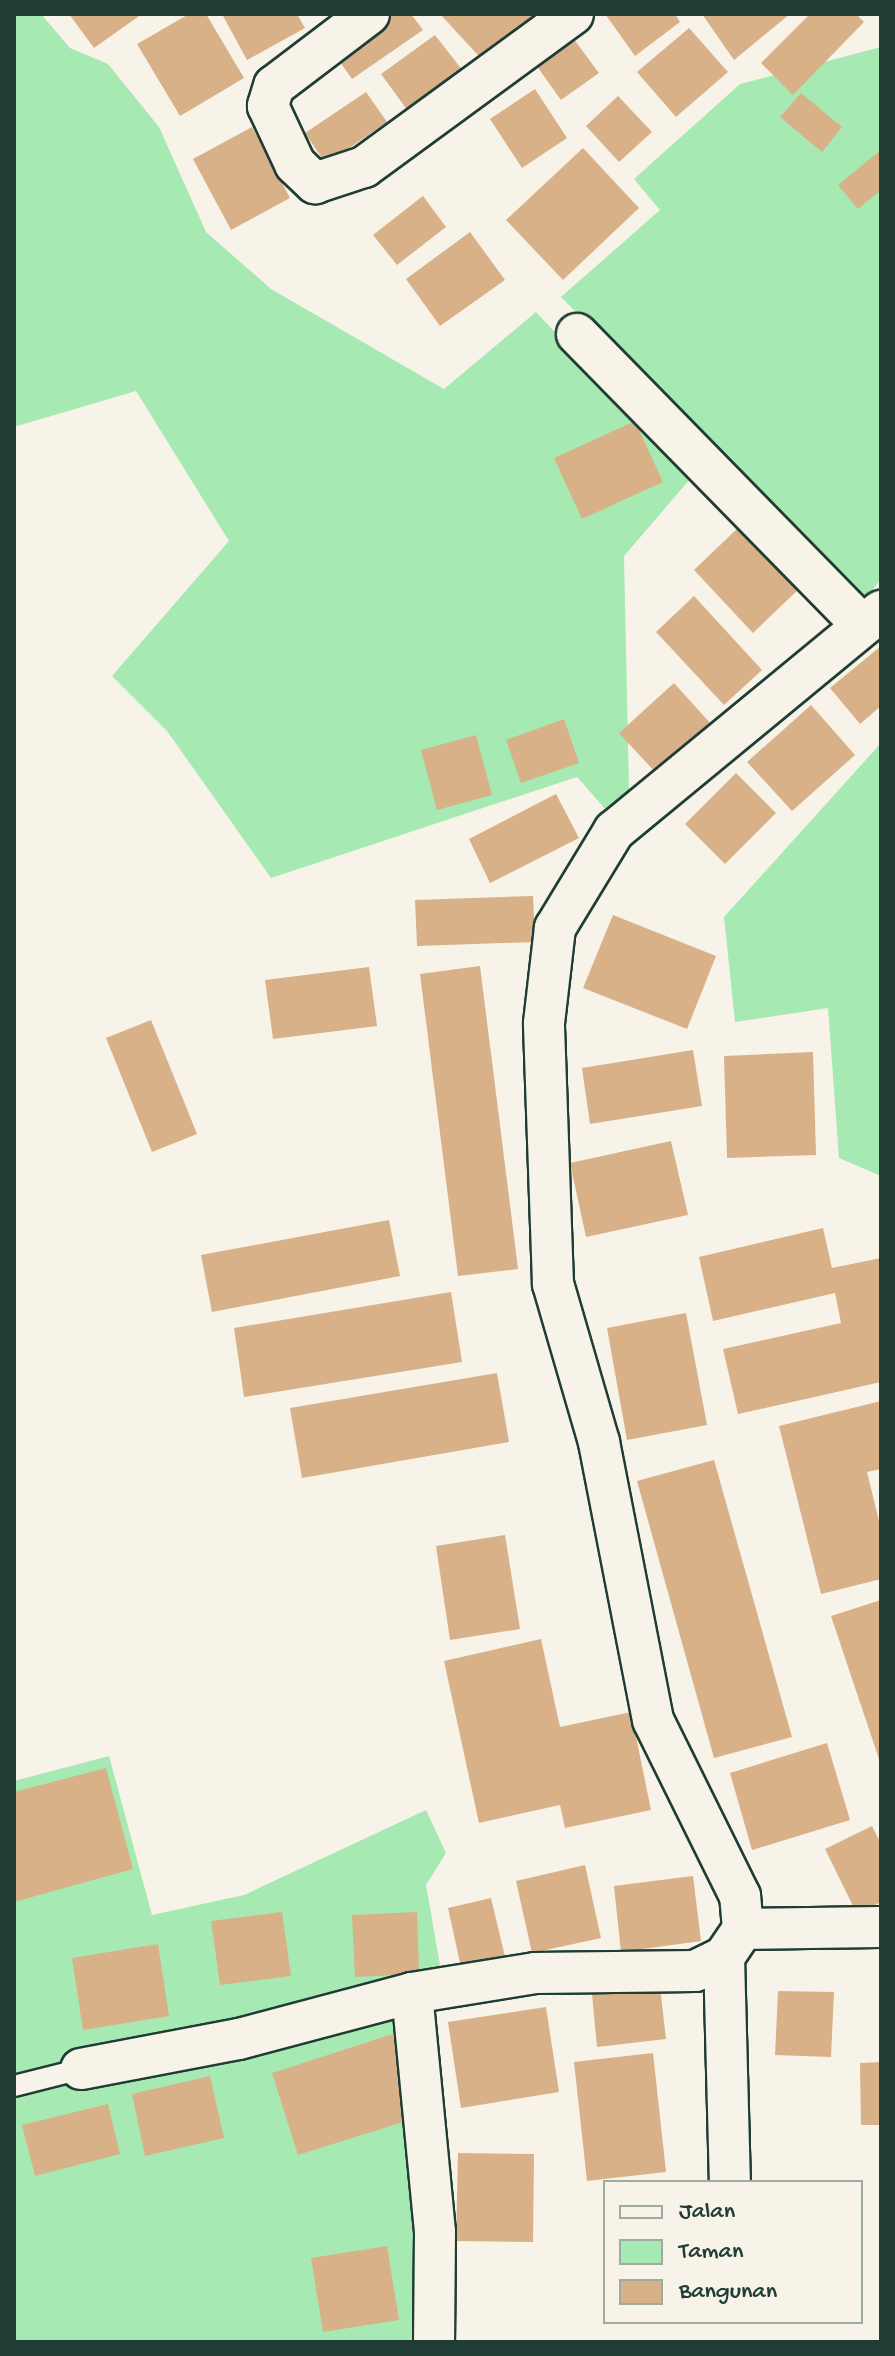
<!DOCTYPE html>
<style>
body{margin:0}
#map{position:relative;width:895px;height:2356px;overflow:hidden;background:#f7f3e8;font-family:"Gochi Hand",sans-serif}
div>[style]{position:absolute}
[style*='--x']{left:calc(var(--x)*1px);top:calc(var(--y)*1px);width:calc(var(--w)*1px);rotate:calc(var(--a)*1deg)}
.green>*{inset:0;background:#a7e9b3}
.building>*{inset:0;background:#d8b189}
.roads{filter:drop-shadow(2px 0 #1f3d34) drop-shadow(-2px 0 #1f3d34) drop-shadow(0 2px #1f3d34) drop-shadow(0 -2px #1f3d34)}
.lane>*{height:20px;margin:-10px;padding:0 10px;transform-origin:10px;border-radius:10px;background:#f7f3e8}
.street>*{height:40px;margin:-20px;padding:0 20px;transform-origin:20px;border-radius:20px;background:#f7f3e8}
span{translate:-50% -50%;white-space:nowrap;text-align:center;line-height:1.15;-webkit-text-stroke:8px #f7f3e8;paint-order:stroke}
.frame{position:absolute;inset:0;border:16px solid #1f3d34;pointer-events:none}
.legend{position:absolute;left:603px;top:2180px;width:260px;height:144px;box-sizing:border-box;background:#f7f3e8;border:2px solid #a1aaa0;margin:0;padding:10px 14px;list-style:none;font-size:24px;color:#1f3d34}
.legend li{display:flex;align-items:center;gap:16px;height:40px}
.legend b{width:40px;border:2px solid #a1aaa0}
</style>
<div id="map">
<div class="green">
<i style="clip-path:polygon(14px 14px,41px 14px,70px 48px,108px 64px,159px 127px,206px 232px,271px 289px,444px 389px,536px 312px,691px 478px,624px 556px,629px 791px,607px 811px,577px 777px,271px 878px,167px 731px,112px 676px,229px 541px,136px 391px,14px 427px)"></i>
<i style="clip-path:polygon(881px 47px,881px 579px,862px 603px,561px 297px,660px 210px,634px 179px,740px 84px)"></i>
<i style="clip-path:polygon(881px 743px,881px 1176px,839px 1158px,828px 1008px,735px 1022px,724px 917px)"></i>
<i style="clip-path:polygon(109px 1756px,152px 1915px,244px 1895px,426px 1810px,446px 1853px,426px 1885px,441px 1971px,400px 1985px,423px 2342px,14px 2342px,14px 1781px)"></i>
</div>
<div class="building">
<i style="clip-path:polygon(69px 14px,142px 14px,94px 48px)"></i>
<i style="clip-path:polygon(189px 14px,206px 14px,244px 78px,180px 116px,137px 44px)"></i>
<i style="clip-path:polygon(222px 14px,297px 14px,305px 28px,247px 60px)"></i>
<i style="clip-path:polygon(391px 14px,411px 14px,423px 30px,352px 79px,335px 55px)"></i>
<i style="clip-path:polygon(440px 14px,546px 14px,488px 66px)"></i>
<i style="clip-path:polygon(605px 14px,675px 14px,680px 22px,635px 56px)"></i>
<i style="clip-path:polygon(702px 14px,790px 14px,734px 60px)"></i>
<i style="clip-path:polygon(810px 14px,856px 14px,864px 22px,793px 95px,761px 63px)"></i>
<i style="clip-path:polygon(689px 28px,728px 72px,676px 117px,637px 72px)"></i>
<i style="clip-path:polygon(435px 35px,463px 71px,408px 111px,381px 74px)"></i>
<i style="clip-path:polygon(573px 38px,599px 73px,561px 100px,536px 65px)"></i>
<i style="clip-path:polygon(535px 89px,567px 138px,522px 168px,490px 119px)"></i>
<i style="clip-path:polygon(366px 92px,387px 122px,326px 164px,305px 133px)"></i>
<i style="clip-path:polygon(801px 93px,842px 127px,822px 152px,780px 117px)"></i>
<i style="clip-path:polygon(618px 96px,652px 132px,619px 162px,586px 126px)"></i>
<i style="clip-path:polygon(252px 127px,290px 198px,231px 230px,193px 159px)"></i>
<i style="clip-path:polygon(583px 148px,639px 208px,563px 280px,506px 220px)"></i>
<i style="clip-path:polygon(881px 150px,881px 190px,858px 209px,838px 185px)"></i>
<i style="clip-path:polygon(423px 196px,446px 227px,397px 265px,373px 235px)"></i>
<i style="clip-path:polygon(470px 232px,505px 280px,440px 326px,406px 279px)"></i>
<i style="clip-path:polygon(635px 421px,663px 482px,582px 519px,554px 458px)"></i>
<i style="clip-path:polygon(742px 524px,802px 586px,753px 633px,694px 570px)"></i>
<i style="clip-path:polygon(694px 596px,762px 670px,724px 705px,656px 632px)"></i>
<i style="clip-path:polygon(881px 646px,881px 706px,860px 724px,830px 688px)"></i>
<i style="clip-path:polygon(674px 683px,711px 724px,656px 773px,619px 733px)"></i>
<i style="clip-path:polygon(811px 705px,855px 755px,792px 811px,747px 762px)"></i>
<i style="clip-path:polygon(564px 719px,579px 763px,521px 783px,506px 740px)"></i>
<i style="clip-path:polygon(476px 735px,492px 795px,437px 810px,421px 750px)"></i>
<i style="clip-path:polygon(736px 773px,776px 813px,725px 864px,685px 824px)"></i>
<i style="clip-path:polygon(556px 794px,579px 838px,490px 883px,469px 839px)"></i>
<i style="clip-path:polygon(533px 896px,535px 942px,417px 946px,415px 900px)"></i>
<i style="clip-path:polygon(613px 915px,716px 956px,687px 1029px,583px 988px)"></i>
<i style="clip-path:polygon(480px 966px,518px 1269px,458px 1276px,420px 974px)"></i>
<i style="clip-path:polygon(369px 967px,377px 1026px,273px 1039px,265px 980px)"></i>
<i style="clip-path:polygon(151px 1020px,197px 1134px,152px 1152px,106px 1038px)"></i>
<i style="clip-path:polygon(693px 1050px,702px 1106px,590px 1124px,582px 1068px)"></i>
<i style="clip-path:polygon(813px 1052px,816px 1155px,727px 1158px,724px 1056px)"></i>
<i style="clip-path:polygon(671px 1141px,688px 1215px,586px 1237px,570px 1163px)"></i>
<i style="clip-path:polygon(389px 1220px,400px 1276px,212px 1312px,201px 1255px)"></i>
<i style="clip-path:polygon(823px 1228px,832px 1268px,881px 1258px,881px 1382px,738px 1414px,723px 1349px,841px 1323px,835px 1293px,713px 1321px,699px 1257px)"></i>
<i style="clip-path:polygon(451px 1292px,462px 1362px,244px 1397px,234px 1328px)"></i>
<i style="clip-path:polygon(686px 1313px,707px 1425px,627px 1440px,607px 1328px)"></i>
<i style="clip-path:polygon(497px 1373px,509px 1442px,302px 1478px,290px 1408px)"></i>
<i style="clip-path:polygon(881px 1401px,881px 1469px,867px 1472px,881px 1529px,881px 1579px,821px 1594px,779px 1426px)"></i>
<i style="clip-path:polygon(714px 1460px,792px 1737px,714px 1758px,637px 1481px)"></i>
<i style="clip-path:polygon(505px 1535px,520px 1629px,450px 1640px,436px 1546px)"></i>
<i style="clip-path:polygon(881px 1600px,881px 1762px,880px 1762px,831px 1616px)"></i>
<i style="clip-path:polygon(541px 1639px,560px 1727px,631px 1712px,651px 1810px,565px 1828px,560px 1805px,479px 1823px,444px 1661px)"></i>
<i style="clip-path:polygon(827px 1743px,850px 1820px,752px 1850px,730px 1773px)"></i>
<i style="clip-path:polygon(106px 1768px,133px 1869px,14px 1902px,14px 1792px)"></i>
<i style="clip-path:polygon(872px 1826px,881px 1844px,881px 1902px,857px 1914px,825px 1849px)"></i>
<i style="clip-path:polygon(585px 1865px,601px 1938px,532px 1953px,516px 1881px)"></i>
<i style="clip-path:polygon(693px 1876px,701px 1941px,621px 1952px,614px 1886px)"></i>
<i style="clip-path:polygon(491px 1898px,506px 1961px,462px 1972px,448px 1908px)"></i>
<i style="clip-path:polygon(282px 1912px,291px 1976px,220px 1985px,211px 1921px)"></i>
<i style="clip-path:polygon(417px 1912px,419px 1974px,355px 1977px,352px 1915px)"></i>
<i style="clip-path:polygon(158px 1944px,169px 2016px,83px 2030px,72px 1958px)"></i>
<i style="clip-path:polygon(660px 1987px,666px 2039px,597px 2047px,592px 1994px)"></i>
<i style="clip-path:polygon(778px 1991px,834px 1992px,831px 2057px,775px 2055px)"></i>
<i style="clip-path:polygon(546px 2007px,559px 2092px,461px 2108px,448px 2022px)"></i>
<i style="clip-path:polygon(393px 2034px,419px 2117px,298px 2155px,272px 2073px)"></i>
<i style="clip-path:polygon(653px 2053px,666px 2172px,587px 2181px,574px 2062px)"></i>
<i style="clip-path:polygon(881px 2062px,881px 2125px,861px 2125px,860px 2063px)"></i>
<i style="clip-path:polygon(210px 2076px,224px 2138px,145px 2156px,132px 2094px)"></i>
<i style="clip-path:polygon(108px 2104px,120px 2154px,35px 2176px,22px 2125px)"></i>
<i style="clip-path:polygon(458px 2153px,534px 2154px,533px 2242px,456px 2241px)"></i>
<i style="clip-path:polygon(387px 2246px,399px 2320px,323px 2332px,311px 2258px)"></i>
</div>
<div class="roads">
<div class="lane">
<i style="--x:14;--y:2086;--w:69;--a:-14.2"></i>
</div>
<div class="street">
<i style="--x:369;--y:14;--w:119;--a:142.8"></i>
<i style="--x:274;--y:86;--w:21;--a:107"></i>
<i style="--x:268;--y:106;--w:64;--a:65"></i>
<i style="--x:295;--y:164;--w:28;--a:44"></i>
<i style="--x:315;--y:183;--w:52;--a:-18.1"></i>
<i style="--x:364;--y:167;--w:259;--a:-36.2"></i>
<i style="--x:577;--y:334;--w:407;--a:45.6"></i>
<i style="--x:743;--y:1929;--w:138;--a:-0.8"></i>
<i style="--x:724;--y:1957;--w:225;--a:88.5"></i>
<i style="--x:412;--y:1993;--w:240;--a:84.5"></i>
<i style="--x:435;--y:2232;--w:110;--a:90.5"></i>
<i style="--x:81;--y:2069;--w:161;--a:-10.8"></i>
<i style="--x:239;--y:2039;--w:179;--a:-14.9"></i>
<i style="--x:412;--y:1993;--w:125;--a:-9.2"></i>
<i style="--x:535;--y:1973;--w:160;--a:-0.7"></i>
<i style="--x:695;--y:1971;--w:32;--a:-26"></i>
<i style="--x:724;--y:1957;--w:34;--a:-56"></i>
<i style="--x:743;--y:1929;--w:33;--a:-95"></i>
<i style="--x:740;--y:1896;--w:196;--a:-116.3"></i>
<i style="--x:653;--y:1720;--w:283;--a:-101"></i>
<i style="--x:599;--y:1442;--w:165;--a:-106.2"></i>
<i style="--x:553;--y:1284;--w:261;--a:-92"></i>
<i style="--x:544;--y:1023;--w:96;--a:-83.4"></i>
<i style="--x:555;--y:928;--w:114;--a:-58.7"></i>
<i style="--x:614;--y:831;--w:346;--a:-39.5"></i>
</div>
</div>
<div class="frame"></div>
<ul class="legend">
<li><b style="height:10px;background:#f7f3e8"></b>Jalan</li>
<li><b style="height:22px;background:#a7e9b3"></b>Taman</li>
<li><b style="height:22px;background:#d8b189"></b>Bangunan</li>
</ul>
</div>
